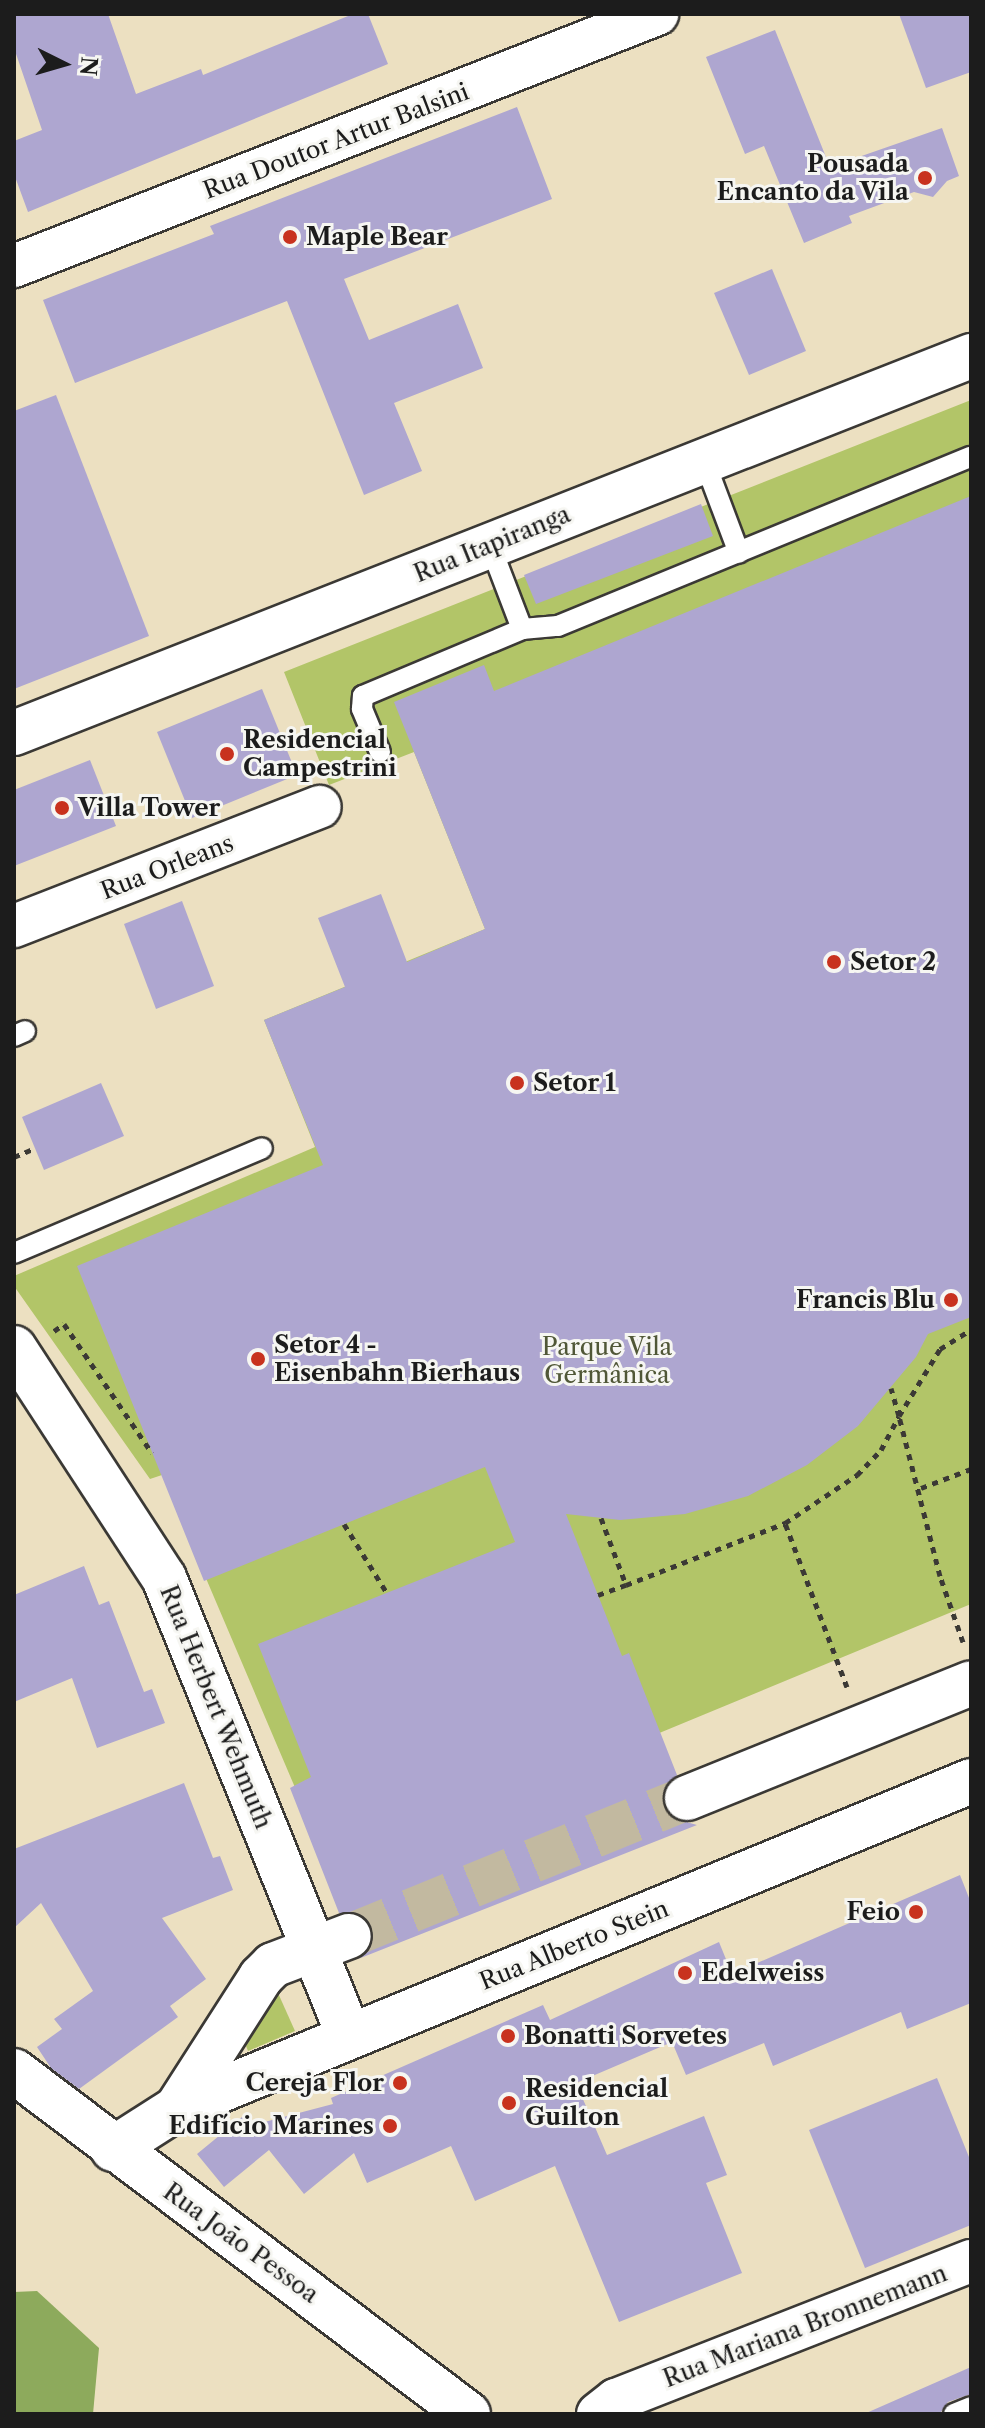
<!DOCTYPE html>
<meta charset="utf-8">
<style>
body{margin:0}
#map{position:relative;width:985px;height:2428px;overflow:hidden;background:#ece0c1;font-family:"Libre Caslon Text",serif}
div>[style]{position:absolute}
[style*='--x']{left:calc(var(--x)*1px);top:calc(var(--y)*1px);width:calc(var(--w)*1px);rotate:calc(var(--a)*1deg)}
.green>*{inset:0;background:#b2c568}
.forest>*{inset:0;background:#8daa5c}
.building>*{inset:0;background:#aea6d0}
.secondary-tunnel>*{height:44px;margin-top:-22px;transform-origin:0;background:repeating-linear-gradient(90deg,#c2b9a0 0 44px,transparent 0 66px)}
.path>*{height:5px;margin-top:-2.5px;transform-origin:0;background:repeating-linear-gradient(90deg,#3b3935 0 6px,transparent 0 12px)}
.roads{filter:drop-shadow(2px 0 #3b3935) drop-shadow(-2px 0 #3b3935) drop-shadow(0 2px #3b3935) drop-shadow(0 -2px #3b3935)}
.lane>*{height:20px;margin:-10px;padding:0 10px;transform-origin:10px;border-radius:10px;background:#fff}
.street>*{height:42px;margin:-21px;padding:0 21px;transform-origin:21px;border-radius:21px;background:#fff}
.secondary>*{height:44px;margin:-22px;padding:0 22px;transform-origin:22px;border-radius:22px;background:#fff}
.dots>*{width:22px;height:22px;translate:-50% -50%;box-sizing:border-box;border:4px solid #f6f6f2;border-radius:50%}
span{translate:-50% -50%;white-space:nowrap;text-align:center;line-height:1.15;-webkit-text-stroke:6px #f6f6f2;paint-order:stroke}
.street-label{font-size:24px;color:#1c1c1c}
.poi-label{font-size:24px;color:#1c1c1c;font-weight:700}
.right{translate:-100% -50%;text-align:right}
.left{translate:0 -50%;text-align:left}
.park-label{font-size:24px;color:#505737}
.frame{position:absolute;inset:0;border:16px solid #1c1c1c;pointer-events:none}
.north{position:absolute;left:24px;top:24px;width:80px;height:80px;-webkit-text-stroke:6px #f6f6f2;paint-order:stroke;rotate:95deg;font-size:22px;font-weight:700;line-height:32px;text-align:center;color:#1c1c1c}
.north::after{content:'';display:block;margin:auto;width:28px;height:36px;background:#1c1c1c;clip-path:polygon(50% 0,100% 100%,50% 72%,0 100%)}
</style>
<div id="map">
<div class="green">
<i style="clip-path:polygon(971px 400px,971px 1604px,391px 1844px,305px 1811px,162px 1475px,150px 1479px,14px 1286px,14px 1276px,315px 1147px,264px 1020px,485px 929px,414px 752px,329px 785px,284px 672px)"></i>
<i style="clip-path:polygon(278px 1993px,295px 2031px,248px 2051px,246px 2046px)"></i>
</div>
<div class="forest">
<i style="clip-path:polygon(37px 2291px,99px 2348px,93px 2414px,14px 2414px,14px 2292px)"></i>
</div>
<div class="building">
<i style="clip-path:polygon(14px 14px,108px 14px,136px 94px,201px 69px,203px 75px,353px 14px,368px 14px,388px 64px,28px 212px,14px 174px,14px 141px,42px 130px,14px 48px)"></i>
<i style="clip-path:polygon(899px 14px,971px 14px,971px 72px,926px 88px)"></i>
<i style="clip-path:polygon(775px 30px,830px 167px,942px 128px,959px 176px,947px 181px,933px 197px,914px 192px,849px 216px,852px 223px,804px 243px,764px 146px,745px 154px,706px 57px)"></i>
<i style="clip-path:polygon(517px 107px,552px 199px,344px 279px,369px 340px,458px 304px,483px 368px,394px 403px,422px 471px,364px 495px,287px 301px,75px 383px,43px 300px,214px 234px,210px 226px)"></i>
<i style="clip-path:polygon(772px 269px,806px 351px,749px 375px,714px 293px)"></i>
<i style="clip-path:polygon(56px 395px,149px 636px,14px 689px,14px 411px)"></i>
<i style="clip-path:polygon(971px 496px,971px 1317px,928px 1334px,916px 1357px,858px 1426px,807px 1465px,748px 1496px,685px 1514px,620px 1520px,566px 1514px,622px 1656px,629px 1653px,677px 1775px,662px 1794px,664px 1808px,672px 1818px,697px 1825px,358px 1959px,369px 1951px,373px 1928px,364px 1916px,339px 1913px,290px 1788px,311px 1777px,258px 1644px,515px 1542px,485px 1467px,204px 1581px,77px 1266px,323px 1165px,264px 1020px,345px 987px,318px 918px,381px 894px,407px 962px,485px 929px,394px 702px,484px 665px,494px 691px)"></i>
<i style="clip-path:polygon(701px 504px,713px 536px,536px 604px,524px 575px)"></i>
<i style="clip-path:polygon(262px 689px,297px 775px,192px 818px,157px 732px)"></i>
<i style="clip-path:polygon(90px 760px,116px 826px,14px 866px,14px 790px)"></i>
<i style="clip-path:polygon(182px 901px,214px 986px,156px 1009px,124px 924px)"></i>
<i style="clip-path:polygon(101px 1083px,124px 1136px,44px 1170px,22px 1117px)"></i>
<i style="clip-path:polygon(84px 1566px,99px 1605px,109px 1601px,144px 1692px,152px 1689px,165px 1723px,97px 1748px,72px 1678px,14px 1702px,14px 1595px)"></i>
<i style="clip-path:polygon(184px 1783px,213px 1858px,220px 1856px,233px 1890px,162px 1918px,206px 1979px,170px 2006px,178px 2017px,79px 2089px,51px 2068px,37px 2047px,62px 2029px,54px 2019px,93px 1991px,41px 1903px,14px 1928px,14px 1849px)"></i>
<i style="clip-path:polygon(960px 1875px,971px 1903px,971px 2003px,907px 2029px,901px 2012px,773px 2066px,764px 2043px,686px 2075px,672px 2042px,576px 2083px,607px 2155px,704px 2116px,727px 2175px,706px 2183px,742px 2273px,619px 2322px,555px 2166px,475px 2201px,451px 2146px,367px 2183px,354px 2153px,304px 2194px,269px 2150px,224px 2187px,197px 2154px,242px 2117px,249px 2126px,333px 2104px,331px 2098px,543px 2005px,550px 2020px,719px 1942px,732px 1974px)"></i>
<i style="clip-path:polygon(937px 2078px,971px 2162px,971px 2225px,865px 2268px,809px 2130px)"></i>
<i style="clip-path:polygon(971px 2367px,971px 2394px,948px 2402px,941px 2412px,864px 2414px)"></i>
</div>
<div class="secondary-tunnel">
<i style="--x:349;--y:1936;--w:365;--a:-22.2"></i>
</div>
<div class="path">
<i style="--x:14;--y:1157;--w:23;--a:-23"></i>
<i style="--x:54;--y:1331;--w:12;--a:-35"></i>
<i style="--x:64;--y:1324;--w:156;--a:55.7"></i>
<i style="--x:921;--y:1488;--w:53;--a:-20.8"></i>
<i style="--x:601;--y:1518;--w:72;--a:69.5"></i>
<i style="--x:626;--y:1585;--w:171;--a:-21.3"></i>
<i style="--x:344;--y:1524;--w:81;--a:58.1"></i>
<i style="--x:598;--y:1595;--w:30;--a:-20"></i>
<i style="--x:963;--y:1642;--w:70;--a:-109.2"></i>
<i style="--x:940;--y:1576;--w:165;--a:-104.4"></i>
<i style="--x:899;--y:1416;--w:79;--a:-58.5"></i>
<i style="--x:940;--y:1349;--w:36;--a:-32"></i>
<i style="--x:847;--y:1687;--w:175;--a:-110.7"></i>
<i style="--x:785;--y:1523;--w:87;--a:-33.7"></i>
<i style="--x:857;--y:1475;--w:35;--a:-46"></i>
<i style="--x:881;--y:1450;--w:38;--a:-62"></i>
<i style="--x:899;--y:1416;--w:29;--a:-106"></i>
</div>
<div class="roads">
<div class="lane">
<i style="--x:704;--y:460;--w:99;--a:69.4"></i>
<i style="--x:490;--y:545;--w:90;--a:69.1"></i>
<i style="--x:522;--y:629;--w:36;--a:-5"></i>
<i style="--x:558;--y:626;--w:446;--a:-22.3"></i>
<i style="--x:380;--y:752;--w:47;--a:-112.7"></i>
<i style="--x:362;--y:709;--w:13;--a:-86"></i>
<i style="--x:363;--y:696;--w:173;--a:-22.8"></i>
<i style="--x:14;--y:1036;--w:12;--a:-24"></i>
<i style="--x:14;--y:1253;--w:269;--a:-22.9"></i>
<i style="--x:954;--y:2414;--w:18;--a:-22"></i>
</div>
<div class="street">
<i style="--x:14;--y:266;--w:691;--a:-21.4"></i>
<i style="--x:14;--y:926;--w:328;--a:-21.3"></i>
<i style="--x:598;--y:2414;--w:23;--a:-38"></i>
<i style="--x:616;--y:2400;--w:381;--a:-21.4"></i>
</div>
<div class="secondary">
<i style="--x:14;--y:733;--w:1029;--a:-21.5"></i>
<i style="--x:14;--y:1348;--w:275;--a:56.9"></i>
<i style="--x:164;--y:1578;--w:495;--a:68"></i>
<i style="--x:687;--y:1798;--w:306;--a:-22"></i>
<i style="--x:14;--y:2071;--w:569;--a:37.07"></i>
<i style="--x:177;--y:2108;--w:156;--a:-57.3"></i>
<i style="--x:261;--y:1977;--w:17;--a:-45"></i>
<i style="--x:273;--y:1965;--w:81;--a:-20.9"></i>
<i style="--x:113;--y:2149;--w:76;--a:-32.6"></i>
<i style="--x:177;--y:2108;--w:859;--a:-22.38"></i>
</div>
</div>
<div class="dots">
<i style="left:925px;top:178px;background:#c8321e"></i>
<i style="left:290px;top:237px;background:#c8321e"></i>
<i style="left:227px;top:754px;background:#c8321e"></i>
<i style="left:62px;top:808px;background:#c8321e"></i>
<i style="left:834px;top:962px;background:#c8321e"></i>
<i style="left:517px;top:1083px;background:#c8321e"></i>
<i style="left:951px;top:1300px;background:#c8321e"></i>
<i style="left:258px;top:1359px;background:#c8321e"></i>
<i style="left:916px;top:1912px;background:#c8321e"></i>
<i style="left:685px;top:1973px;background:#c8321e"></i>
<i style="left:508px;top:2036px;background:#c8321e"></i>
<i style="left:400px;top:2083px;background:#c8321e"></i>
<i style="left:509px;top:2103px;background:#c8321e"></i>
<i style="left:390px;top:2126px;background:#c8321e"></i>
</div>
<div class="street-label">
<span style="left:336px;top:141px;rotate:-21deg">Rua Doutor Artur Balsini</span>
<span style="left:492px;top:544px;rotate:-22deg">Rua Itapiranga</span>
<span style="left:167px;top:867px;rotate:-21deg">Rua Orleans</span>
<span style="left:216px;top:1707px;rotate:68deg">Rua Herbert Wehmuth</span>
<span style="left:574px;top:1945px;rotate:-22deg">Rua Alberto Stein</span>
<span style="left:241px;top:2243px;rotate:36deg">Rua João Pessoa</span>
<span style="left:805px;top:2326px;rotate:-21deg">Rua Mariana Bronnemann</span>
</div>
<div class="poi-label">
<span class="right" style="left:909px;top:178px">Pousada<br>Encanto da Vila</span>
<span class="left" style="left:306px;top:237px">Maple Bear</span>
<span class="left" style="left:243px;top:754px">Residencial<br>Campestrini</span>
<span class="left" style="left:78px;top:808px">Villa Tower</span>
<span class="left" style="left:850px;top:962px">Setor 2</span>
<span class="left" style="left:533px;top:1083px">Setor 1</span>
<span class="right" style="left:935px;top:1300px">Francis Blu</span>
<span class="left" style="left:274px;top:1359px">Setor 4 -<br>Eisenbahn Bierhaus</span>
<span class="right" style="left:900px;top:1912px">Feio</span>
<span class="left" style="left:701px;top:1973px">Edelweiss</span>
<span class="left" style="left:524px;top:2036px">Bonatti Sorvetes</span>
<span class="right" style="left:384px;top:2083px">Cereja Flor</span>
<span class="left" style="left:525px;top:2103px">Residencial<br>Guilton</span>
<span class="right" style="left:374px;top:2126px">Edifício Marines</span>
</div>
<div class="park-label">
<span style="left:607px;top:1361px">Parque Vila<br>Germânica</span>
</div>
<div class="frame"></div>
<div class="north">N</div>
</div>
